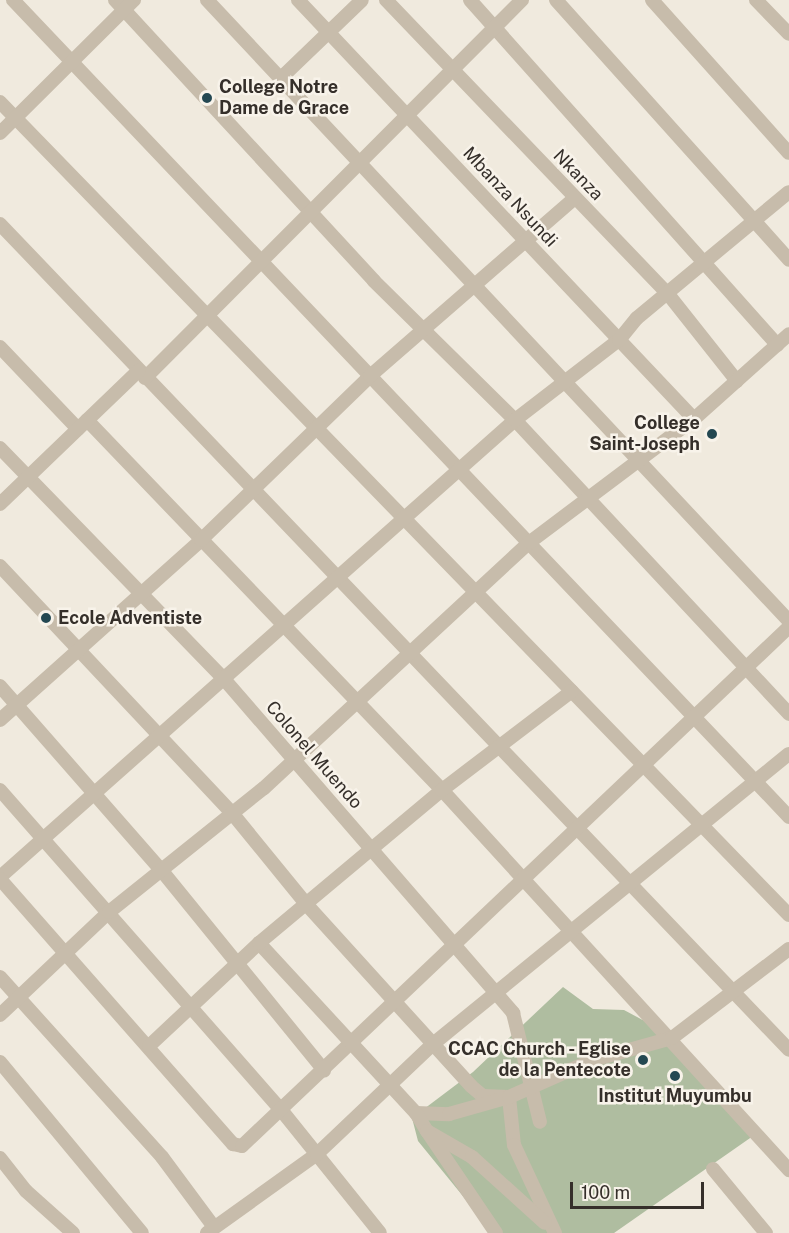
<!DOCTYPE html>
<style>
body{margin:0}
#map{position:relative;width:789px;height:1233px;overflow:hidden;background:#f0eade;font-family:"Public Sans",sans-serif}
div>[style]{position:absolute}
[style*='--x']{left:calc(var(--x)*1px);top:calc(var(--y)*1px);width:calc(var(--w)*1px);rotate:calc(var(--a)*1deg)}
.green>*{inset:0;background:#afbda0}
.minor>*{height:14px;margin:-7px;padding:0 7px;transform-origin:7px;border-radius:7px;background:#c7bcab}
.dots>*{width:16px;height:16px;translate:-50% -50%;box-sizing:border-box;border:3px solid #f8f3ea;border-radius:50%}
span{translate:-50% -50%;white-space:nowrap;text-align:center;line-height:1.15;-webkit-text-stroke:5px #f8f3ea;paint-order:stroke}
.poi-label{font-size:18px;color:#352f2a;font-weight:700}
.left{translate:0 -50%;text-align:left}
.right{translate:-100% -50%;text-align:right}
.street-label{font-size:18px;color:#352f2a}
.scale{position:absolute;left:570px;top:1182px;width:134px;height:27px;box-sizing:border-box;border:3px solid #352f2a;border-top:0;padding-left:8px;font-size:18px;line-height:21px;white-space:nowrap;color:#352f2a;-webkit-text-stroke:4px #f8f3ea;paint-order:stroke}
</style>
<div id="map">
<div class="green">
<i style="clip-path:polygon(563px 987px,593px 1009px,624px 1010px,652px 1025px,753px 1136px,614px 1233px,493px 1233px,418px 1141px,412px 1118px,473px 1072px)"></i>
</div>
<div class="minor">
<i style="--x:13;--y:0;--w:1127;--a:46.47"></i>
<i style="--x:115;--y:0;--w:382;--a:47.3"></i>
<i style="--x:374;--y:281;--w:198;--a:44.6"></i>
<i style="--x:515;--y:420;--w:402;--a:47"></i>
<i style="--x:207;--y:0;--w:851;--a:46.86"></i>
<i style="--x:298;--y:0;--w:577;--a:46.62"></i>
<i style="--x:386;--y:0;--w:407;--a:46.2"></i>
<i style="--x:668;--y:294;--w:111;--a:51.6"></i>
<i style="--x:470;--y:0;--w:462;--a:48.3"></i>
<i style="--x:556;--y:0;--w:349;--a:48.1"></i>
<i style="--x:652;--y:0;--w:205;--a:48.2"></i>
<i style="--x:756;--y:0;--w:47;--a:45.9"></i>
<i style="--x:281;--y:78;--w:112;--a:-43.9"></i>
<i style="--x:0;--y:102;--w:1133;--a:45.86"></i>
<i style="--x:0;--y:133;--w:189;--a:-44.8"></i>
<i style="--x:0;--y:224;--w:1142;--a:46.31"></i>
<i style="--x:0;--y:347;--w:113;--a:46.4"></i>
<i style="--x:145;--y:378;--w:534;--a:-45.08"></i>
<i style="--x:87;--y:420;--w:513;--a:46.19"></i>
<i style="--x:442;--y:790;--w:515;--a:47.6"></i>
<i style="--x:0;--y:448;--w:322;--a:45.9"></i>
<i style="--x:224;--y:679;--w:442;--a:49.1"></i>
<i style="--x:513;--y:1013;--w:112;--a:76.1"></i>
<i style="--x:0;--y:504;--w:192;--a:-43.9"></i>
<i style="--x:0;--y:566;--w:339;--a:46.8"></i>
<i style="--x:232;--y:813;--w:119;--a:50.8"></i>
<i style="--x:307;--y:905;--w:244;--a:47.8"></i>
<i style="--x:471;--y:1086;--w:16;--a:40"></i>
<i style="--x:483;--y:1096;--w:26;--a:2"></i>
<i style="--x:509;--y:1097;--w:48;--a:84.1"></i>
<i style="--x:514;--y:1145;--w:97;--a:65"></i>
<i style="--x:0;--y:686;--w:246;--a:48.8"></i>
<i style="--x:162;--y:871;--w:257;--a:50.9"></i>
<i style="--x:0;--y:720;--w:270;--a:-41.8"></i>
<i style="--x:201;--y:540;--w:235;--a:-44.1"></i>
<i style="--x:370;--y:376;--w:271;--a:-41"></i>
<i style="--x:0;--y:790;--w:427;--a:48.7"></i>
<i style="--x:282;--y:1111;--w:156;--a:51.2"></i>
<i style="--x:0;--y:877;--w:689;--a:-41.59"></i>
<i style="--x:515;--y:420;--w:131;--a:-37.6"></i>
<i style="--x:619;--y:340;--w:28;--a:-51"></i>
<i style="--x:637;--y:318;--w:197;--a:-39.7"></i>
<i style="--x:0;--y:879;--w:353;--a:48.7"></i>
<i style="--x:233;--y:1144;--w:9;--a:13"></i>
<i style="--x:242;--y:1146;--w:754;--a:-43.5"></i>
<i style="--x:259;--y:943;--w:231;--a:47.3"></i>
<i style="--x:416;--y:1113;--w:33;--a:2"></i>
<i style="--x:449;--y:1114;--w:62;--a:-15.8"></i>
<i style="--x:509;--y:1097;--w:92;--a:-23.8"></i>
<i style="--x:593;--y:1060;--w:82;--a:-15.6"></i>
<i style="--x:672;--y:1038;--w:147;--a:-37.3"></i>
<i style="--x:0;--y:977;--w:242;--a:48"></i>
<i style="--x:162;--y:1157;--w:87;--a:53.4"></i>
<i style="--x:0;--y:1015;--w:150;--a:-43.4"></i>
<i style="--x:109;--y:912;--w:198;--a:-38.7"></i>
<i style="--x:264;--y:788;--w:362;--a:-42.8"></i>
<i style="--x:530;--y:542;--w:205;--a:-36.9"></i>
<i style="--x:694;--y:419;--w:127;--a:-41.8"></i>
<i style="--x:149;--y:1046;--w:151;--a:-43.1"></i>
<i style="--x:259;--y:943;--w:239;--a:-39.9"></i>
<i style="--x:442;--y:790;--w:163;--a:-37.3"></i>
<i style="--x:0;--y:1062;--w:222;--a:50.3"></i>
<i style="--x:416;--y:1113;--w:21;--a:59"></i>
<i style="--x:427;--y:1131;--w:52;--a:30"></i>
<i style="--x:472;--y:1157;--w:98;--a:42.1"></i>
<i style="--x:427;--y:1131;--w:123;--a:55.9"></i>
<i style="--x:0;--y:1158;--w:42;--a:51.8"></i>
<i style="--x:26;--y:1191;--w:63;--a:41.8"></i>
<i style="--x:713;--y:1169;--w:83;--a:50.4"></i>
<i style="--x:207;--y:1233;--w:135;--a:-35.7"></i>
<i style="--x:317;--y:1154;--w:160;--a:-43.5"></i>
<i style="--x:433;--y:1044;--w:459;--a:-39.2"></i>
</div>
<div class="dots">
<i style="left:207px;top:98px;background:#244852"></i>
<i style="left:712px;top:434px;background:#244852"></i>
<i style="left:46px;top:618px;background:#244852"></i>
<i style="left:643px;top:1060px;background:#244852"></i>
<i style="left:675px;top:1076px;background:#244852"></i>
</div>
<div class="poi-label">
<span class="left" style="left:219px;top:98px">College Notre<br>Dame de Grace</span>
<span class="right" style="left:700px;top:434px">College<br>Saint-Joseph</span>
<span class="left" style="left:58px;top:618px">Ecole Adventiste</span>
<span class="right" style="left:631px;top:1060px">CCAC Church - Eglise<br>de la Pentecote</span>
<span style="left:675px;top:1096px">Institut Muyumbu</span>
</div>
<div class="street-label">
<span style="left:578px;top:175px;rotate:46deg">Nkanza</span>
<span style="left:510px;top:197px;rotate:47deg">Mbanza Nsundi</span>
<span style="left:314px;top:755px;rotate:49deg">Colonel Muendo</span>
</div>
<div class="scale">100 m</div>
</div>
